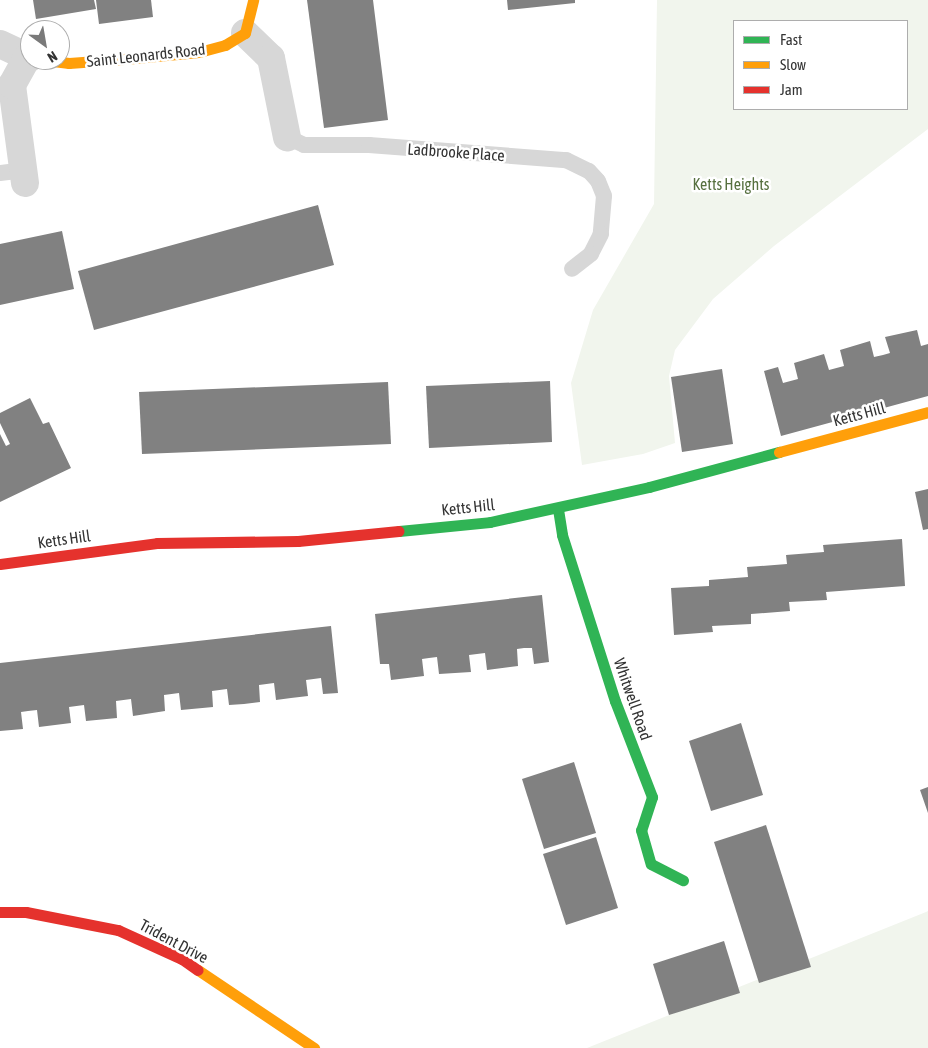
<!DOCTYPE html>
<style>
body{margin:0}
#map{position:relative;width:928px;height:1048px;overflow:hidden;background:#fff;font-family:"Asap Condensed",sans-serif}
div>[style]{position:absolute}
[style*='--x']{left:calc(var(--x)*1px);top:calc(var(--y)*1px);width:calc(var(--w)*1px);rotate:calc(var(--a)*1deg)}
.green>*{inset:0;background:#f1f5ed}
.building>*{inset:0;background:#818181}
.lane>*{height:16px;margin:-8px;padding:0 8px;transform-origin:8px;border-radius:8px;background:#d7d7d7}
.street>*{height:28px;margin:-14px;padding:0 14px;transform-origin:14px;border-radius:14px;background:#d7d7d7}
.fast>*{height:11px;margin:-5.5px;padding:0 5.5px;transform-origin:5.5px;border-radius:5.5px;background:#30b455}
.slow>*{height:11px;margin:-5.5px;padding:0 5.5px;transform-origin:5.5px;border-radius:5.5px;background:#ff9f0a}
.jam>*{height:11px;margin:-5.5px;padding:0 5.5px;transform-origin:5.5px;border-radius:5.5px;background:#e5322d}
span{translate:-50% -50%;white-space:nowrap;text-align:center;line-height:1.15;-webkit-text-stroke:5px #fff;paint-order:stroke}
.street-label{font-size:16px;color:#333}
.park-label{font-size:16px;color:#56703f}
.legend{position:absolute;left:733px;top:20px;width:175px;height:90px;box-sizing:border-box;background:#fff;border:1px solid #adadad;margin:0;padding:6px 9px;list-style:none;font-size:15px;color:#333}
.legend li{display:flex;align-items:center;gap:10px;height:25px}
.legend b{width:25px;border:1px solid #adadad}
.north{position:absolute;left:20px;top:20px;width:50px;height:50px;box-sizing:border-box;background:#fff;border:1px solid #adadad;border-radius:50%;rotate:148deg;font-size:14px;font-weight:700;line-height:20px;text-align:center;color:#333}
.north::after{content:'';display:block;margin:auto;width:18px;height:22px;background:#7a7a7a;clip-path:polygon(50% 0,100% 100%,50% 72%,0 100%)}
</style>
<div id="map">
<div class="green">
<i style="clip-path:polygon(evenodd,657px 0,928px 0,928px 129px,774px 246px,713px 299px,675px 350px,669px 376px,675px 443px,643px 454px,582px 465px,571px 383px,593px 310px,654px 204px,657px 0,734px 21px,907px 21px,907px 109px,734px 109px,734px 21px)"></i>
<i style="clip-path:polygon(928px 911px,928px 1048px,587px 1048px,926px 912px)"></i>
</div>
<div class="building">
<i style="clip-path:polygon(33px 0,94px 0,96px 9px,36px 19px)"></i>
<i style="clip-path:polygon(96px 0,151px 0,153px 17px,99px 24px)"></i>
<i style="clip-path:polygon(307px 0,373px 0,388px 120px,324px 128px)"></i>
<i style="clip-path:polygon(507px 0,575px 0,575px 3px,508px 10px)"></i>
<i style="clip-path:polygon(318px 205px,334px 265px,94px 330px,78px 271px)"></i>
<i style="clip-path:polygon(62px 231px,74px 289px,0 305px,0 244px)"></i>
<i style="clip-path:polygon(917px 330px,921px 346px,928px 344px,928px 396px,781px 436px,764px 371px,778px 367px,783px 383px,798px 379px,794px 363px,824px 354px,829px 370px,844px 366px,840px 350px,870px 341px,874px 357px,883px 355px,890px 353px,885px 337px)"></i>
<i style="clip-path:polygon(722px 369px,733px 444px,682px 452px,671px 377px)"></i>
<i style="clip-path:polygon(550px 381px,552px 442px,429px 448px,426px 386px)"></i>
<i style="clip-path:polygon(388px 382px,391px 444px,142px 454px,139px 392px)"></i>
<i style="clip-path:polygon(30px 398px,43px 424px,49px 422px,71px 468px,0 502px,0 434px,6px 446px,10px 444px,0 423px,0 413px)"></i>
<i style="clip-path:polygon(928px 489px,928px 529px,923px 530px,915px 492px)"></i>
<i style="clip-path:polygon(902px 539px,905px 586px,826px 592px,827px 600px,789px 602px,790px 611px,751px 614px,751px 624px,712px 626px,713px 632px,674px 635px,671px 588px,709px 586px,709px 580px,748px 577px,747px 567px,787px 564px,786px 555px,824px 552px,823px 545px)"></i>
<i style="clip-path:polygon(542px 595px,549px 662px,534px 664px,532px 648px,524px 648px,517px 649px,518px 666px,487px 670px,485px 653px,469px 655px,471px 672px,439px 674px,437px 657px,429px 658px,422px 659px,424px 676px,391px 680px,389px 664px,380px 664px,375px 614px)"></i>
<i style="clip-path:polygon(331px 626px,338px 693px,323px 694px,321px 678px,306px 680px,308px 696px,291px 698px,276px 700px,274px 683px,259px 685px,260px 702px,244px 704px,229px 705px,227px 689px,212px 691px,213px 707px,181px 710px,179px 693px,164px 695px,165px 711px,133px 716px,131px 699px,116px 701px,117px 718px,86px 721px,84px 705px,69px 707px,71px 723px,39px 727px,37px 710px,28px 711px,21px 712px,23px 729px,0 731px,0 663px)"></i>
<i style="clip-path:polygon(741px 723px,763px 795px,711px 811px,689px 741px)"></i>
<i style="clip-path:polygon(574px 762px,596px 833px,544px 849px,522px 779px)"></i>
<i style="clip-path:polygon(928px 787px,928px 813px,920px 790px)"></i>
<i style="clip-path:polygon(766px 825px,811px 967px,759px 983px,714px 842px)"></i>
<i style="clip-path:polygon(596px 837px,618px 908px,566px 925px,543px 854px)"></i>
<i style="clip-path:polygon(724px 941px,740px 993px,669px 1015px,653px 964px)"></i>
</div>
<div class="lane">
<i style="--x:287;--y:137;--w:19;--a:25"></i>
<i style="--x:304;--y:145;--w:65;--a:0"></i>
<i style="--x:369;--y:145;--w:198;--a:4.4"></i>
<i style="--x:566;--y:160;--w:25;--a:26"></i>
<i style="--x:589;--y:171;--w:13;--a:48"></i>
<i style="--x:598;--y:181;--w:16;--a:68"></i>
<i style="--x:604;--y:196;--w:38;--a:95"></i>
<i style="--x:601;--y:234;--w:22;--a:117"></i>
<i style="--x:591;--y:254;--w:24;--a:142"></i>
<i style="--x:0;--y:173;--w:23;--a:-7"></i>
</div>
<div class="street">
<i style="--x:245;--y:33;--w:36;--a:44"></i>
<i style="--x:271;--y:58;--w:81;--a:78.6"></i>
<i style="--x:0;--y:44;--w:33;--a:25"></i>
<i style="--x:25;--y:183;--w:99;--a:-97.6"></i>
<i style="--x:12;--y:85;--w:31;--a:-61"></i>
</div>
<div class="fast">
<i style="--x:558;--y:509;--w:26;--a:81"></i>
<i style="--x:562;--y:535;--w:174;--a:72.3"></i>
<i style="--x:615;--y:701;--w:103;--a:68.9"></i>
<i style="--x:652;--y:797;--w:35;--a:108"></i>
<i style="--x:641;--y:830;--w:35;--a:74"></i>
<i style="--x:651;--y:864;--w:36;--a:27"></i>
<i style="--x:399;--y:531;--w:91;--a:-5.6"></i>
<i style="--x:490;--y:522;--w:163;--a:-12.4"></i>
<i style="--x:649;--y:487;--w:135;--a:-15.1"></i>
</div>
<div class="slow">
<i style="--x:45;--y:60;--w:24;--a:7"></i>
<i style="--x:69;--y:63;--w:55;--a:-4.2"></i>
<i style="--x:124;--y:59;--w:75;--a:-5.3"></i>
<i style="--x:199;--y:52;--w:27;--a:-15"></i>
<i style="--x:225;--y:45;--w:23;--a:-31"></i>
<i style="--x:245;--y:33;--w:34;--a:-76"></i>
<i style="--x:779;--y:452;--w:154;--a:-15"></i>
<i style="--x:198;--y:970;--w:140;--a:33.9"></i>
</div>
<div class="jam">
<i style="--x:0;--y:564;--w:158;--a:-7.6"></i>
<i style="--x:157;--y:543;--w:141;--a:-0.8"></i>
<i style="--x:298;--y:541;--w:101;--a:-5.7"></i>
<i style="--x:0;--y:912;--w:26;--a:0"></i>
<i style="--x:26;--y:912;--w:94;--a:11.1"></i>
<i style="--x:118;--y:930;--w:70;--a:24.4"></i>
<i style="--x:182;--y:959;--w:19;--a:35"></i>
</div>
<div class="street-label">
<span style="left:146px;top:55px;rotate:-6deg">Saint Leonards Road</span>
<span style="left:456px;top:152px;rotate:4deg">Ladbrooke Place</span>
<span style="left:859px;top:414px;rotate:-15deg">Ketts Hill</span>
<span style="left:468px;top:507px;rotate:-6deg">Ketts Hill</span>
<span style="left:64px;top:539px;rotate:-8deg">Ketts Hill</span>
<span style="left:633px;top:699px;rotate:71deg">Whitwell Road</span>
<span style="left:174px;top:941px;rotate:28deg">Trident Drive</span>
</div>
<div class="park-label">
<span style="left:731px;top:184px">Ketts Heights</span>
</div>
<ul class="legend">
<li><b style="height:6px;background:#30b455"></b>Fast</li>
<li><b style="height:6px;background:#ff9f0a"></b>Slow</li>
<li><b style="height:6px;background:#e5322d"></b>Jam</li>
</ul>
<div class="north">N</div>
</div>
